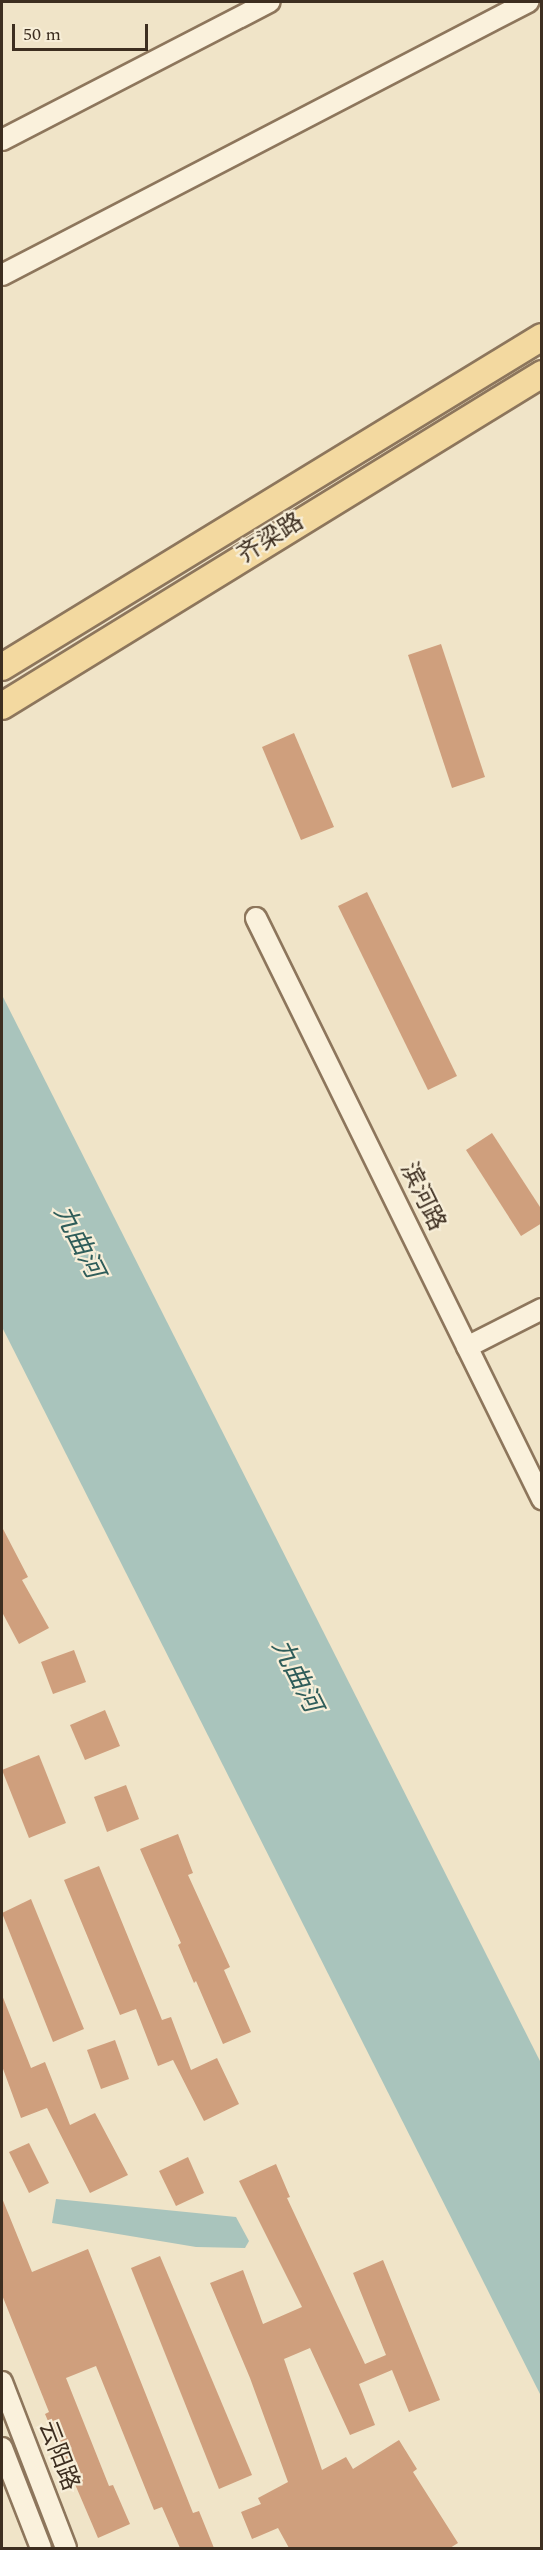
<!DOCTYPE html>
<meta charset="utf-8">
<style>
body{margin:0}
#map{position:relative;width:543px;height:2550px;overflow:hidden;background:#f0e4c8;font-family:Spectral,"Noto Sans SC",serif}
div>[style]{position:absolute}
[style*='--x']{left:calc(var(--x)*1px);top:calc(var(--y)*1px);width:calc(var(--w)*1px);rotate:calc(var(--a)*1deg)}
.water>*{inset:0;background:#a9c4bc}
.building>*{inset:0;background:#cf9f7d}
.roads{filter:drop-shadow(2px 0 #8d765c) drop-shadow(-2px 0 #8d765c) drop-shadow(0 2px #8d765c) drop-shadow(0 -2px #8d765c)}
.minor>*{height:20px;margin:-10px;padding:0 10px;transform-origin:10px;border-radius:10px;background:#faf1dc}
.major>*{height:26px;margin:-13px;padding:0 13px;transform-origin:13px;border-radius:13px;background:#f3d9a0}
span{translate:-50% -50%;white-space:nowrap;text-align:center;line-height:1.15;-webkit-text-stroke:4.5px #f7eed8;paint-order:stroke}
.street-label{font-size:24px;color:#3d2e20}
.water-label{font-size:26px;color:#2f5d5a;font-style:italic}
.frame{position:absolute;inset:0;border:3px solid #3d2e20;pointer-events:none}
.scale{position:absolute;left:12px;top:24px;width:136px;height:27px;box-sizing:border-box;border:3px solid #3d2e20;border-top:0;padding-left:8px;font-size:18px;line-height:21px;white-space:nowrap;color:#3d2e20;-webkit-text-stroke:4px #f7eed8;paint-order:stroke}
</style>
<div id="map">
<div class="water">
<i style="clip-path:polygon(2px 995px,541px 2063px,541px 2396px,2px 1327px)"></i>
<i style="clip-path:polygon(56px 2199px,236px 2217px,249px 2241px,245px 2248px,196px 2247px,52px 2223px)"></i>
</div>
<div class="building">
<i style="clip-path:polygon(441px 644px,485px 777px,452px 788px,408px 655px)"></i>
<i style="clip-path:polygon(294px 733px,334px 827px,301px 840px,262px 747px)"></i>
<i style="clip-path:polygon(367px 892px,457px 1076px,428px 1090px,338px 906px)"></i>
<i style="clip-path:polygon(492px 1133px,542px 1210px,542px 1223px,521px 1236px,466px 1150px)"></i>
<i style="clip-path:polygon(2px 1527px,28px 1577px,22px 1580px,49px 1628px,19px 1644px,2px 1612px)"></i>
<i style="clip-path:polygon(74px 1650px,86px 1682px,53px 1694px,41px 1662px)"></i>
<i style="clip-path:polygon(105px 1710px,120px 1746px,85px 1760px,70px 1725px)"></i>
<i style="clip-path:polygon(39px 1755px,66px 1823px,29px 1838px,2px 1770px)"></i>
<i style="clip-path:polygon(126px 1785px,139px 1819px,107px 1832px,94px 1797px)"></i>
<i style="clip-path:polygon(178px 1834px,193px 1873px,188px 1875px,230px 1967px,224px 1970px,251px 2032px,223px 2044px,196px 1981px,194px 1983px,178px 1945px,181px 1943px,140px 1849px)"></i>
<i style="clip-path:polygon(99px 1866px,162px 2020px,171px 2017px,191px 2070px,217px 2058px,239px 2104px,204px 2121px,173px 2060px,158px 2066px,136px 2009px,120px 2015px,64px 1880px)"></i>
<i style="clip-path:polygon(31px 1899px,84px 2029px,53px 2042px,2px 1913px)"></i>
<i style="clip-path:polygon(2px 1995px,31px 2068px,45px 2062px,70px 2125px,95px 2113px,128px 2175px,90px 2193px,47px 2108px,21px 2118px,2px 2066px)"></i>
<i style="clip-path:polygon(115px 2040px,129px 2079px,101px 2089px,87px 2050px)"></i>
<i style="clip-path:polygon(29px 2143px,49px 2183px,29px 2193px,9px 2152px)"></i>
<i style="clip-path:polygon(188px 2157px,204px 2193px,176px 2206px,159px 2171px)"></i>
<i style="clip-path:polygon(276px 2164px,290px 2197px,287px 2198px,365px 2364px,386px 2355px,353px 2273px,383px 2260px,440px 2400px,409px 2412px,392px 2370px,359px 2384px,375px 2425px,350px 2435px,310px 2348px,284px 2359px,322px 2470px,346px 2457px,353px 2469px,399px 2440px,417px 2469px,413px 2472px,458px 2543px,450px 2548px,289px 2548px,278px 2528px,252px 2539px,241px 2512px,261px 2504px,258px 2498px,288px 2482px,250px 2378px,210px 2283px,243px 2270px,263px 2324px,302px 2307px,239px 2181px)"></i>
<i style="clip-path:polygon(2px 2198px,32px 2272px,88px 2249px,193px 2513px,199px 2511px,214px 2548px,180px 2548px,162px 2507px,154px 2510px,96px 2366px,66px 2378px,109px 2486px,113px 2485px,130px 2524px,98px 2538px,45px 2414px,49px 2412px,2px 2295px)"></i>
<i style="clip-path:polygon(160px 2256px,252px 2475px,219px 2489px,131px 2268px)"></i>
</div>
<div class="roads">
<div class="minor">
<i style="--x:2;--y:140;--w:301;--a:-27.3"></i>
<i style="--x:2;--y:275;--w:593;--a:-27.43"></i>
<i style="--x:256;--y:918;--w:648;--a:63.79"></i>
<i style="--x:467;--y:1347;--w:84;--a:-26.9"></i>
<i style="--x:2;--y:2382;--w:178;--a:68.9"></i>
<i style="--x:2;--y:2448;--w:107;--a:68.7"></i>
</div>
<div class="major">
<i style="--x:2;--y:667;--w:633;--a:-31.43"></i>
<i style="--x:2;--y:706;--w:634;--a:-31.58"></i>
</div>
</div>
<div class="street-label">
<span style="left:271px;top:539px;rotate:-32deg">齐梁路</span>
<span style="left:422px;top:1197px;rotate:64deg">滨河路</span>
<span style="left:58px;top:2456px;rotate:69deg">云阳路</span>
</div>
<div class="water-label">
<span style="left:78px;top:1242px;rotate:63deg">九曲河</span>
<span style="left:296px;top:1676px;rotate:63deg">九曲河</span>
</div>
<div class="frame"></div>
<div class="scale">50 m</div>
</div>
